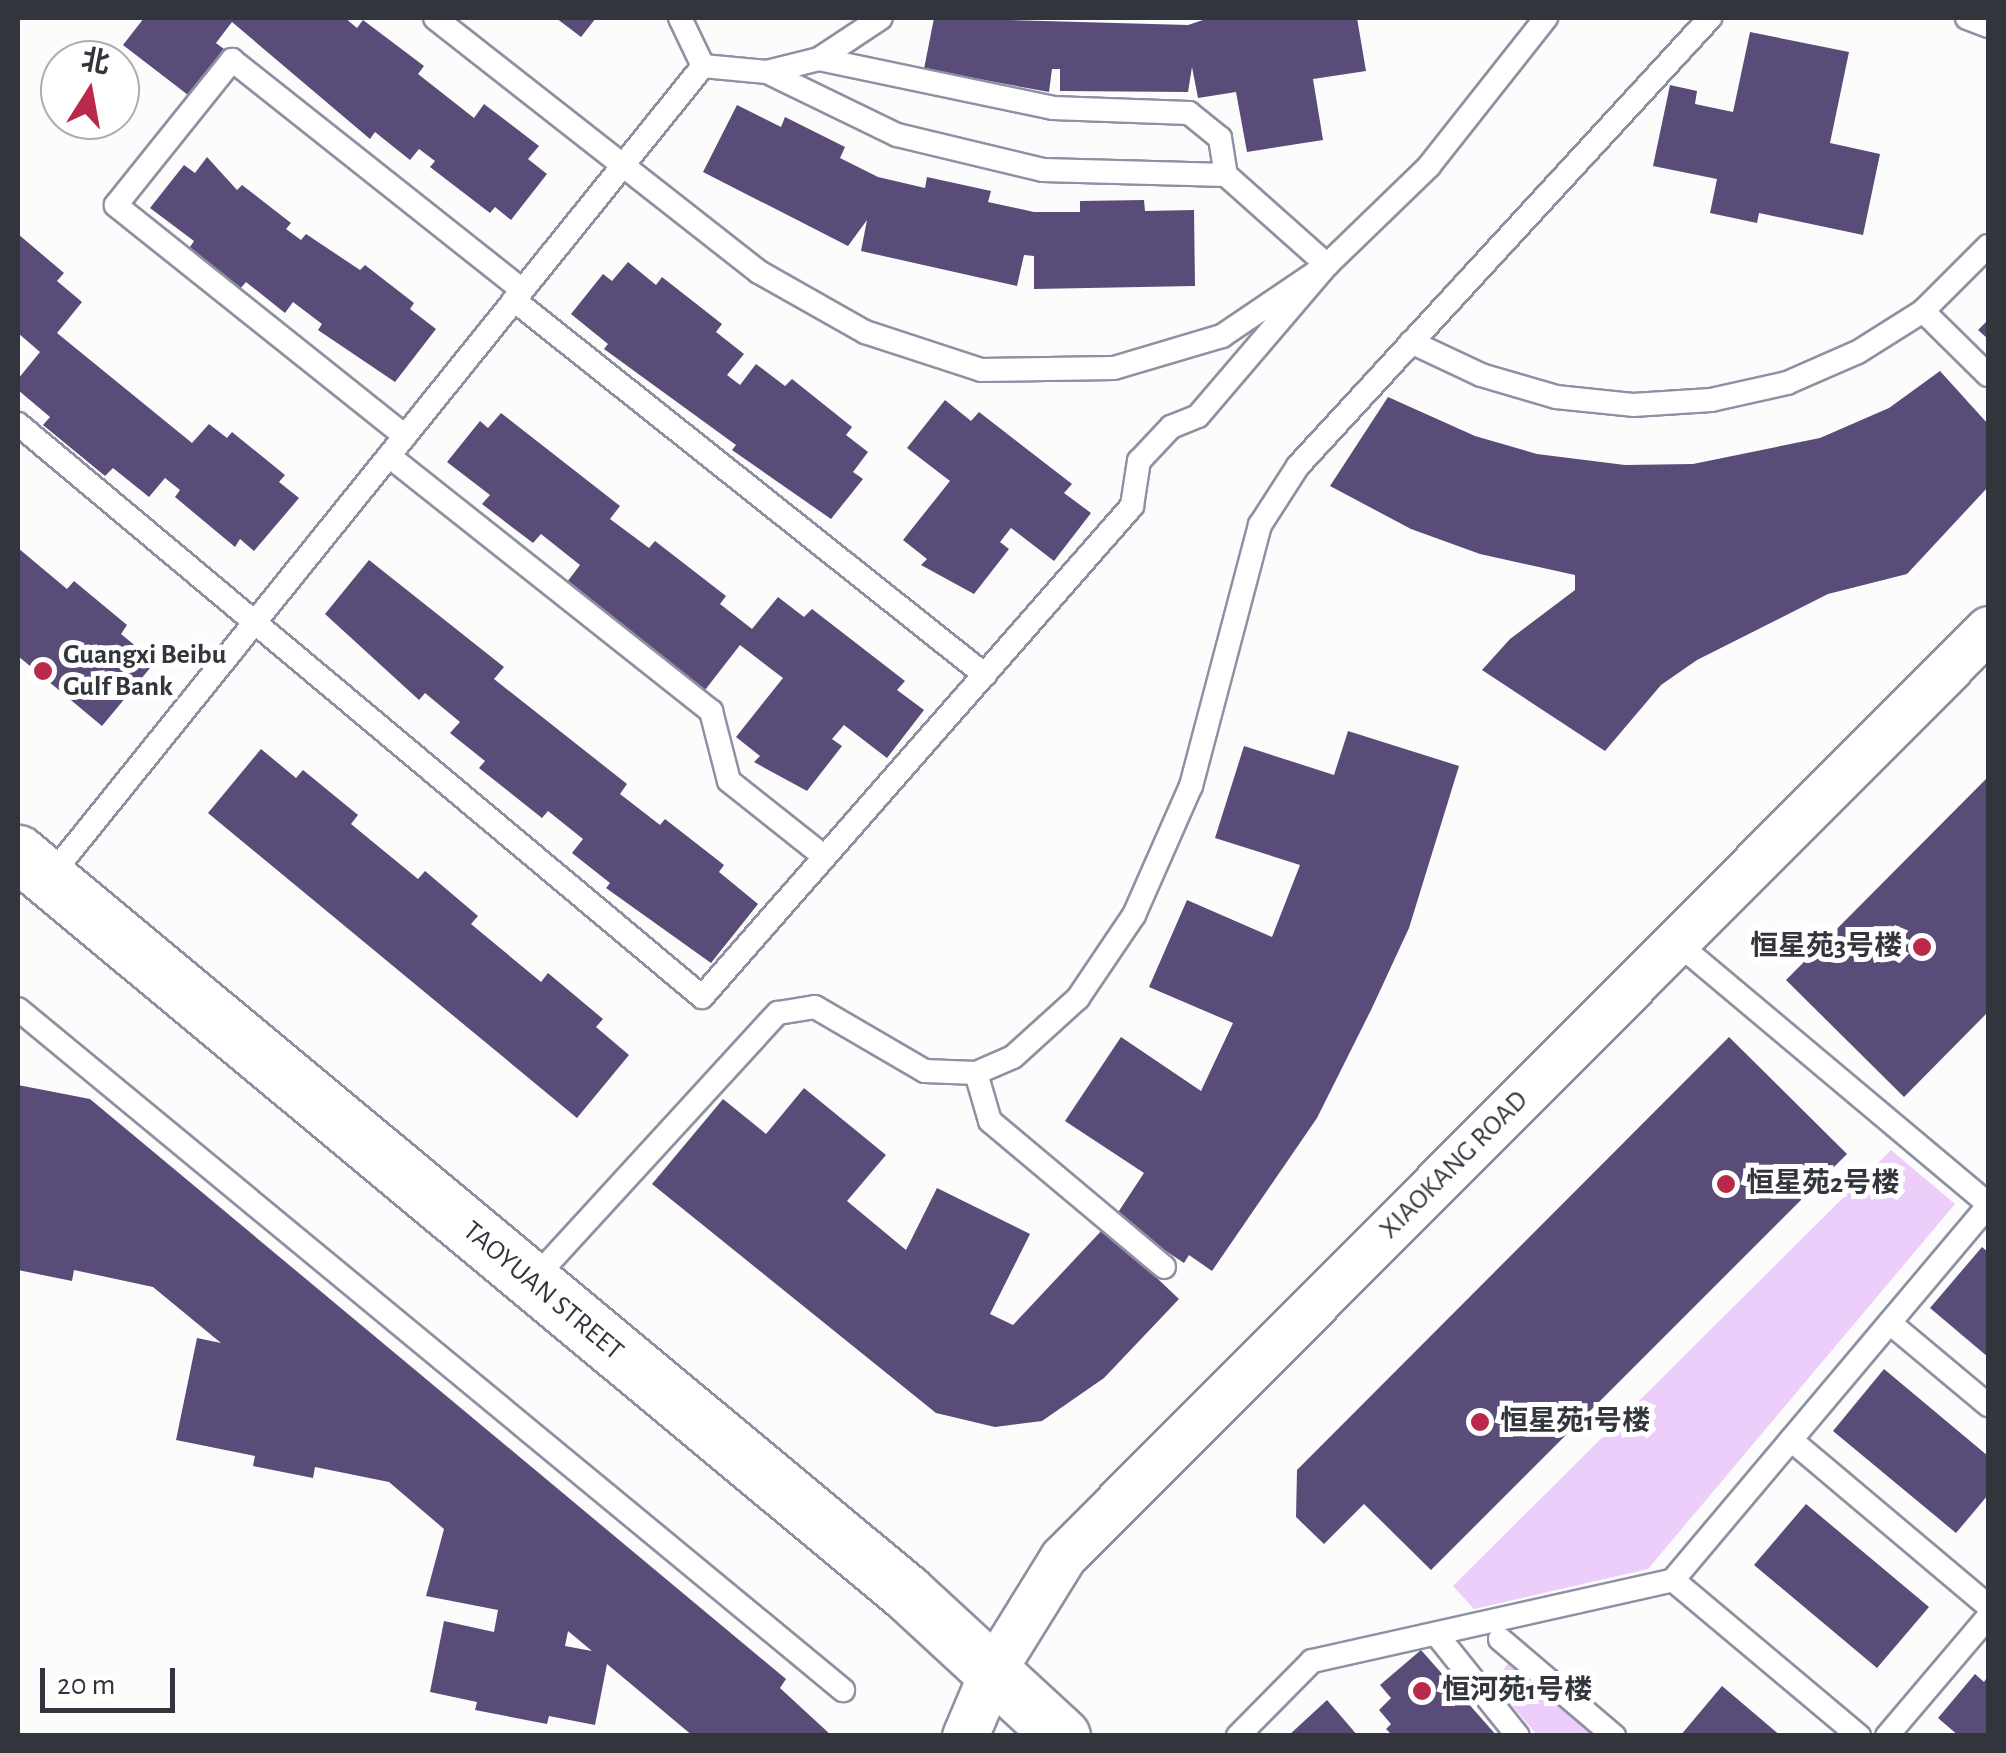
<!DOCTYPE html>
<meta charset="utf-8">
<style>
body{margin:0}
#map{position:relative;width:2006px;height:1753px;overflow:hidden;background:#fcfcfc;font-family:"Alegreya Sans","Noto Sans SC",sans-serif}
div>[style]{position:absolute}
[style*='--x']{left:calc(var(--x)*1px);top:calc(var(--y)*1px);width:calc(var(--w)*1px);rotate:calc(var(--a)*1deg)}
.green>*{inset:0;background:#edcdfa}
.building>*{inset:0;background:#594c78}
.roads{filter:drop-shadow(2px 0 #8e91a2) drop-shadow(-2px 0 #8e91a2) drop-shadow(0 2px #8e91a2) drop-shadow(0 -2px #8e91a2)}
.service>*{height:22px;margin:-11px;padding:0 11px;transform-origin:11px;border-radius:11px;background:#fff}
.minor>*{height:45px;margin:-22.5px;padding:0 22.5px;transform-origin:22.5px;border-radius:22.5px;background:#fff}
.secondary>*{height:55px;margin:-27.5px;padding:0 27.5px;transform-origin:27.5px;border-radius:27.5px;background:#fff}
.dots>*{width:28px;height:28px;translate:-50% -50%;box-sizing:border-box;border:5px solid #fff;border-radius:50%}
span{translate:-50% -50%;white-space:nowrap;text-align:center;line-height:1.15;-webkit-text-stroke:10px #fff;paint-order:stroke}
.poi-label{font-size:28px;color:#33353c;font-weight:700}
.left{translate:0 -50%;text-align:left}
.right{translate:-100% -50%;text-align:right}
.street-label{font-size:28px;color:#33353c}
.frame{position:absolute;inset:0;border:20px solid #33353c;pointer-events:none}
.north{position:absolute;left:40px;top:40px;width:100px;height:100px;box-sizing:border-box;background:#fff;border:2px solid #adaeb1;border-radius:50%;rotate:11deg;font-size:28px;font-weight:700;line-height:40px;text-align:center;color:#33353c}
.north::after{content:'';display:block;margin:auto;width:35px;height:45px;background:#ba2949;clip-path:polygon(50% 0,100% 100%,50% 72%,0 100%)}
.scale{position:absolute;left:40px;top:1668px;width:135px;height:45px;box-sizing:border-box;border:5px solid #33353c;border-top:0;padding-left:12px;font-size:30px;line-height:35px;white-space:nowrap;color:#33353c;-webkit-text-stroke:8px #fff;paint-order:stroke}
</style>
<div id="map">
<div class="green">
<i style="clip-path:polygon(1891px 1150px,1955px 1204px,1648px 1569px,1474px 1609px,1453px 1586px)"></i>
<i style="clip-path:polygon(1508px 1664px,1593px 1735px,1537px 1735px,1492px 1682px)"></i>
</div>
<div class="building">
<i style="clip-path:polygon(144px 18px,345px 18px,357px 28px,363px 20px,424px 66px,418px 74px,474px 118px,484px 104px,539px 146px,528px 159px,547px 174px,511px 220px,495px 207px,490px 213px,430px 167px,435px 161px,419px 149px,410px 160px,375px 132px,370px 139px,232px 22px,216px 43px,224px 49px,188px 95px,123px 45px)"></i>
<i style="clip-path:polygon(556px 18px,596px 18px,581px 37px)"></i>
<i style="clip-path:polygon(934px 18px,1188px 25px,1209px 18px,1357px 18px,1366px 71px,1313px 79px,1323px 140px,1247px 152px,1236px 92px,1198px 98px,1192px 67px,1188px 92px,1060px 91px,1060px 69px,1052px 69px,1049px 92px,924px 69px)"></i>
<i style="clip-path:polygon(1750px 32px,1849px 52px,1830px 143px,1880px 154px,1863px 235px,1759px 213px,1757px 223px,1710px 213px,1717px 179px,1653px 166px,1670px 85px,1697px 91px,1695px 104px,1733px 112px)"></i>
<i style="clip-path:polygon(737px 105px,781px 127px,785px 117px,845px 147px,840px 158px,878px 177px,925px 188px,927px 177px,991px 191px,988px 202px,1034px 212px,1080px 212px,1080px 201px,1144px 200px,1145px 211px,1194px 210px,1195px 286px,1034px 289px,1034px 256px,1024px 255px,1017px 286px,861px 251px,867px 220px,848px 246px,703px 172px)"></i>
<i style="clip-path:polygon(207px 157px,237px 190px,242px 185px,291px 223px,286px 229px,301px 240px,306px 234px,360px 270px,365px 265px,414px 303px,410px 309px,436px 329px,395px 382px,318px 330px,322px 324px,293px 302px,285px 313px,246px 282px,240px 289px,188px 250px,194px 241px,150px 208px,184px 165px,195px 173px)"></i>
<i style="clip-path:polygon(18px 234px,64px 273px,57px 281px,82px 302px,57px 333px,192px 443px,209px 424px,227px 438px,232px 432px,285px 475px,279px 482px,299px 498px,254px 551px,240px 539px,235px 547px,175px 497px,180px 490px,165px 478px,149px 497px,113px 468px,105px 476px,43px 425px,50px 417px,18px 390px,18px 379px,40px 352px,18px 333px)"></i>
<i style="clip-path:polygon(628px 262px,656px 285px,662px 277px,722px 324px,716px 332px,744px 354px,727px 375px,740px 385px,756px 364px,785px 386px,792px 379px,852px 427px,846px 435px,868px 452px,853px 472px,863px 479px,831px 519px,732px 450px,736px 445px,604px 349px,608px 344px,571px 314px,603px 274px,612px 281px)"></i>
<i style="clip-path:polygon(1988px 320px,1988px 339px,1978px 330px)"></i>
<i style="clip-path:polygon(1940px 371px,1988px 424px,1988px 487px,1907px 574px,1828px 594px,1697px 660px,1661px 685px,1605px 751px,1482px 670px,1510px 639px,1575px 590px,1575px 575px,1480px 554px,1411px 529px,1330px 486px,1388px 397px,1475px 436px,1537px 454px,1625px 465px,1693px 464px,1820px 438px,1889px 408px)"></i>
<i style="clip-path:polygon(945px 400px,971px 421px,979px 412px,1072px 484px,1064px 493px,1091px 513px,1054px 561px,1011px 528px,1000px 542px,1009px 549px,974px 594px,921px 565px,927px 559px,903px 540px,950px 481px,907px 448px)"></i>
<i style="clip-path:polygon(501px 413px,620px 506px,610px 519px,649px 548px,655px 541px,726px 596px,720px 604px,752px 629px,778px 597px,804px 617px,812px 609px,905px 681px,897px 690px,924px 710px,887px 758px,844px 725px,832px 739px,842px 746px,807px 791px,754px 762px,760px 756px,736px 737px,783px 678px,740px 645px,705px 690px,567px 582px,580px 565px,541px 534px,533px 543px,482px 504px,490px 495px,447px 462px,480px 421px,488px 428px)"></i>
<i style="clip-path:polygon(18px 548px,67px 589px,74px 581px,127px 625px,121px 634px,155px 662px,102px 726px,18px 656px)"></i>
<i style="clip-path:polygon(369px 560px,504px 667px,494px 679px,627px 784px,620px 794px,660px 825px,665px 819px,724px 865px,719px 872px,758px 904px,711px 963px,606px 888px,610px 883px,572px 853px,583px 839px,548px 811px,542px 818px,479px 768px,485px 761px,450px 733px,460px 722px,425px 693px,419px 700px,325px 614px)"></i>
<i style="clip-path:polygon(1348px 731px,1459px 766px,1409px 928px,1372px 1008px,1317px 1118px,1212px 1271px,1189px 1255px,1184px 1263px,1115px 1217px,1144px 1173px,1065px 1121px,1121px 1037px,1201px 1091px,1233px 1023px,1149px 987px,1187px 900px,1272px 937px,1300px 865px,1215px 838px,1244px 746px,1334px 775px)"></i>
<i style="clip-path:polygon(261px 749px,296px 778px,303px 770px,358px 815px,351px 824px,418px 879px,425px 871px,478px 916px,471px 924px,541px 982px,548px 973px,603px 1019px,596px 1027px,629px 1055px,577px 1118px,208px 813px)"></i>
<i style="clip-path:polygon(1988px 777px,1988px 1012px,1904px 1097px,1786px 980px)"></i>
<i style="clip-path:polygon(1729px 1037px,1847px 1154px,1431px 1570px,1364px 1504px,1324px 1544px,1296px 1517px,1297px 1470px)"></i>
<i style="clip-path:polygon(evenodd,18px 1085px,90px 1099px,786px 1679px,780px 1688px,832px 1736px,693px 1736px,607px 1664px,595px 1725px,549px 1716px,547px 1724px,475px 1710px,477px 1702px,430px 1692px,444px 1621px,494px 1632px,498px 1610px,426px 1596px,444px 1529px,389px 1482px,315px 1467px,313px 1478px,253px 1466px,255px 1456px,176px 1440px,197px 1338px,221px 1343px,153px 1287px,74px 1270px,72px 1281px,18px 1270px,18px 1085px,568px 1631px,592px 1651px,565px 1646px,568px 1631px)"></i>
<i style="clip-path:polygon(804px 1088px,886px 1155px,847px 1201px,906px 1250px,937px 1188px,1030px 1234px,990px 1314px,1013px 1325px,1104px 1228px,1179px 1299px,1104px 1378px,1042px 1421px,995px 1427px,936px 1413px,652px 1184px,723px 1099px,766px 1134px)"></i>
<i style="clip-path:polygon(1982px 1247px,1988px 1252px,1988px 1357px,1930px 1308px)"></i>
<i style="clip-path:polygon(1884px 1369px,1988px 1456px,1988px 1495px,1956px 1533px,1833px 1431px)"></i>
<i style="clip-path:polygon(1806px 1504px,1929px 1607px,1877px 1668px,1754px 1565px)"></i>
<i style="clip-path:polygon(1421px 1650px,1497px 1736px,1393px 1736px,1386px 1729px,1391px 1724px,1379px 1710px,1391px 1698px,1380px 1685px)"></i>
<i style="clip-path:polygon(1975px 1674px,1984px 1682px,1988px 1676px,1988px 1736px,1959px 1736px,1938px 1718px)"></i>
<i style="clip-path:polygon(1722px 1686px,1781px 1736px,1680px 1736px)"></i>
<i style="clip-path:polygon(1327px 1700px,1358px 1736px,1288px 1736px)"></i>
</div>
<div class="roads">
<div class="service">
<i style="--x:435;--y:18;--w:412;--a:38.1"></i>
<i style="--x:759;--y:272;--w:122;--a:29.5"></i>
<i style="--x:865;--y:332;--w:122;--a:18.1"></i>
<i style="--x:981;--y:370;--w:133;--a:-0.9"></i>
<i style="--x:1114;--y:368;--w:113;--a:-16.5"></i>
<i style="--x:1222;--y:336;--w:127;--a:-34.1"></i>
<i style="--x:1327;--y:265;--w:142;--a:-44.1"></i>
<i style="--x:1429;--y:166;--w:189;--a:-51.7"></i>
<i style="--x:680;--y:18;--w:53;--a:64.4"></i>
<i style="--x:703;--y:66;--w:64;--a:5.4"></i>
<i style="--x:767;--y:72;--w:54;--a:-14"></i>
<i style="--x:819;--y:59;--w:74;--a:-33.5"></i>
<i style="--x:1967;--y:18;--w:22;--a:21"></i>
<i style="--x:819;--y:59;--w:239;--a:11.8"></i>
<i style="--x:1053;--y:108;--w:136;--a:2.1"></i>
<i style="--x:1189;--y:113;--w:40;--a:39"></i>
<i style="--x:1220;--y:138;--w:37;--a:81"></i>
<i style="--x:514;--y:300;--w:602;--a:38.53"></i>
<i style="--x:1923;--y:311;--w:91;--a:44.6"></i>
<i style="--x:1411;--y:342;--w:77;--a:25.2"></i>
<i style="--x:1481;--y:375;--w:78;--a:16.3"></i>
<i style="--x:1556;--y:397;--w:77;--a:5.9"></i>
<i style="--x:1633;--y:405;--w:78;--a:-3.7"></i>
<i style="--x:1711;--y:400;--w:78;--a:-12.6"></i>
<i style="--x:1787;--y:383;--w:77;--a:-23.6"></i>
<i style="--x:1858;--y:352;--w:77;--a:-32.2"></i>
<i style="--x:1923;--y:311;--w:92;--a:-45"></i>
<i style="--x:18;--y:424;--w:892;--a:39.95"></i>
<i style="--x:702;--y:997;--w:653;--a:-48.79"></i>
<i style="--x:1132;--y:506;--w:46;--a:-81.2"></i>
<i style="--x:1139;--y:461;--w:47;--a:-46.7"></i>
<i style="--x:1171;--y:427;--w:29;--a:-22"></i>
<i style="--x:1198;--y:416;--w:199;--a:-49.5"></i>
<i style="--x:1327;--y:265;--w:135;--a:-138.3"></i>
<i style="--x:1226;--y:175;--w:183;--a:-178.4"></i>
<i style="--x:1043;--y:170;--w:150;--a:-166.5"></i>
<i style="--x:897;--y:135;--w:144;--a:-154.1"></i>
<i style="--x:405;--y:436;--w:370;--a:-141.4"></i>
<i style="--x:116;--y:205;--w:186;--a:-51.3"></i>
<i style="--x:232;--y:60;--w:370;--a:38.4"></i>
<i style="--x:389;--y:456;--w:411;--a:38.4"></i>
<i style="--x:711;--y:711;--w:72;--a:75.6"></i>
<i style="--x:729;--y:781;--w:122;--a:38.4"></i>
<i style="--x:48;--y:879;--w:1044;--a:-51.14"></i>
<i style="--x:1676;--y:942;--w:407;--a:40"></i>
<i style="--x:18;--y:1009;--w:1070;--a:39.54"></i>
<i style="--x:976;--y:1073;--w:50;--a:73.7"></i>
<i style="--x:990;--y:1121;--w:227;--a:40"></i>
<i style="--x:532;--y:1281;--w:364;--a:-47.5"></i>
<i style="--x:778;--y:1013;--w:37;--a:-9"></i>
<i style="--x:815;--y:1007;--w:127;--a:30.2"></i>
<i style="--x:925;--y:1071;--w:51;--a:2.2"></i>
<i style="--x:976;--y:1073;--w:40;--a:-23.4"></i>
<i style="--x:1013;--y:1057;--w:88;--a:-42.2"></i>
<i style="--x:1078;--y:998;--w:100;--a:-56"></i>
<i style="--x:1134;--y:915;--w:141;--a:-66.2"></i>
<i style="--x:1191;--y:786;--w:270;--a:-75.2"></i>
<i style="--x:1260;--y:525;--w:70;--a:-57.2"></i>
<i style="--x:1298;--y:466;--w:609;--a:-47.4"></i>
<i style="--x:1890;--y:1323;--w:128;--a:39.9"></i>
<i style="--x:1791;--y:1440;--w:258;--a:40.1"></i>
<i style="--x:1673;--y:1580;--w:243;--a:40"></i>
<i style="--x:1437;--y:1635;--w:129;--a:51.3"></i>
<i style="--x:1500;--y:1639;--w:150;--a:40.4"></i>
<i style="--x:1238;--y:1736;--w:105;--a:-45.4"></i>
<i style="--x:1312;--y:1661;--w:370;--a:-12.6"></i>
<i style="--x:1673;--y:1580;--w:489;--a:-49.9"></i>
<i style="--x:1887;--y:1736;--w:156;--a:-49.7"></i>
</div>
<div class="minor">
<i style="--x:965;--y:1736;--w:72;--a:-67"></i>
<i style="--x:993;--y:1670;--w:133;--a:-58.2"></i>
<i style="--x:1063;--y:1557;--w:1310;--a:-45.09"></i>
</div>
<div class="secondary">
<i style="--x:18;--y:853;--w:1155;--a:39.77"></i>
<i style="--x:906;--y:1592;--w:212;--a:42.7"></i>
</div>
</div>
<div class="dots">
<i style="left:43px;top:671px;background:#ba2949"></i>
<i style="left:1922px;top:947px;background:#ba2949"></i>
<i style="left:1726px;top:1184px;background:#ba2949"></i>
<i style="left:1480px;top:1422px;background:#ba2949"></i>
<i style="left:1422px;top:1691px;background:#ba2949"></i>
</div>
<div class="poi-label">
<span class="left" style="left:63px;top:671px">Guangxi Beibu<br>Gulf Bank</span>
<span class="right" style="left:1902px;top:947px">恒星苑3号楼</span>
<span class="left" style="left:1746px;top:1184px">恒星苑2号楼</span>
<span class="left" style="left:1500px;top:1422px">恒星苑1号楼</span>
<span class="left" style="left:1442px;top:1691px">恒河苑1号楼</span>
</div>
<div class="street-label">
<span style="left:1454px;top:1165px;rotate:-45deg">XIAOKANG ROAD</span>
<span style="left:543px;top:1291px;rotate:40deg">TAOYUAN STREET</span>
</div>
<div class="frame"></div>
<div class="north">北</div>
<div class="scale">20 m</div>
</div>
